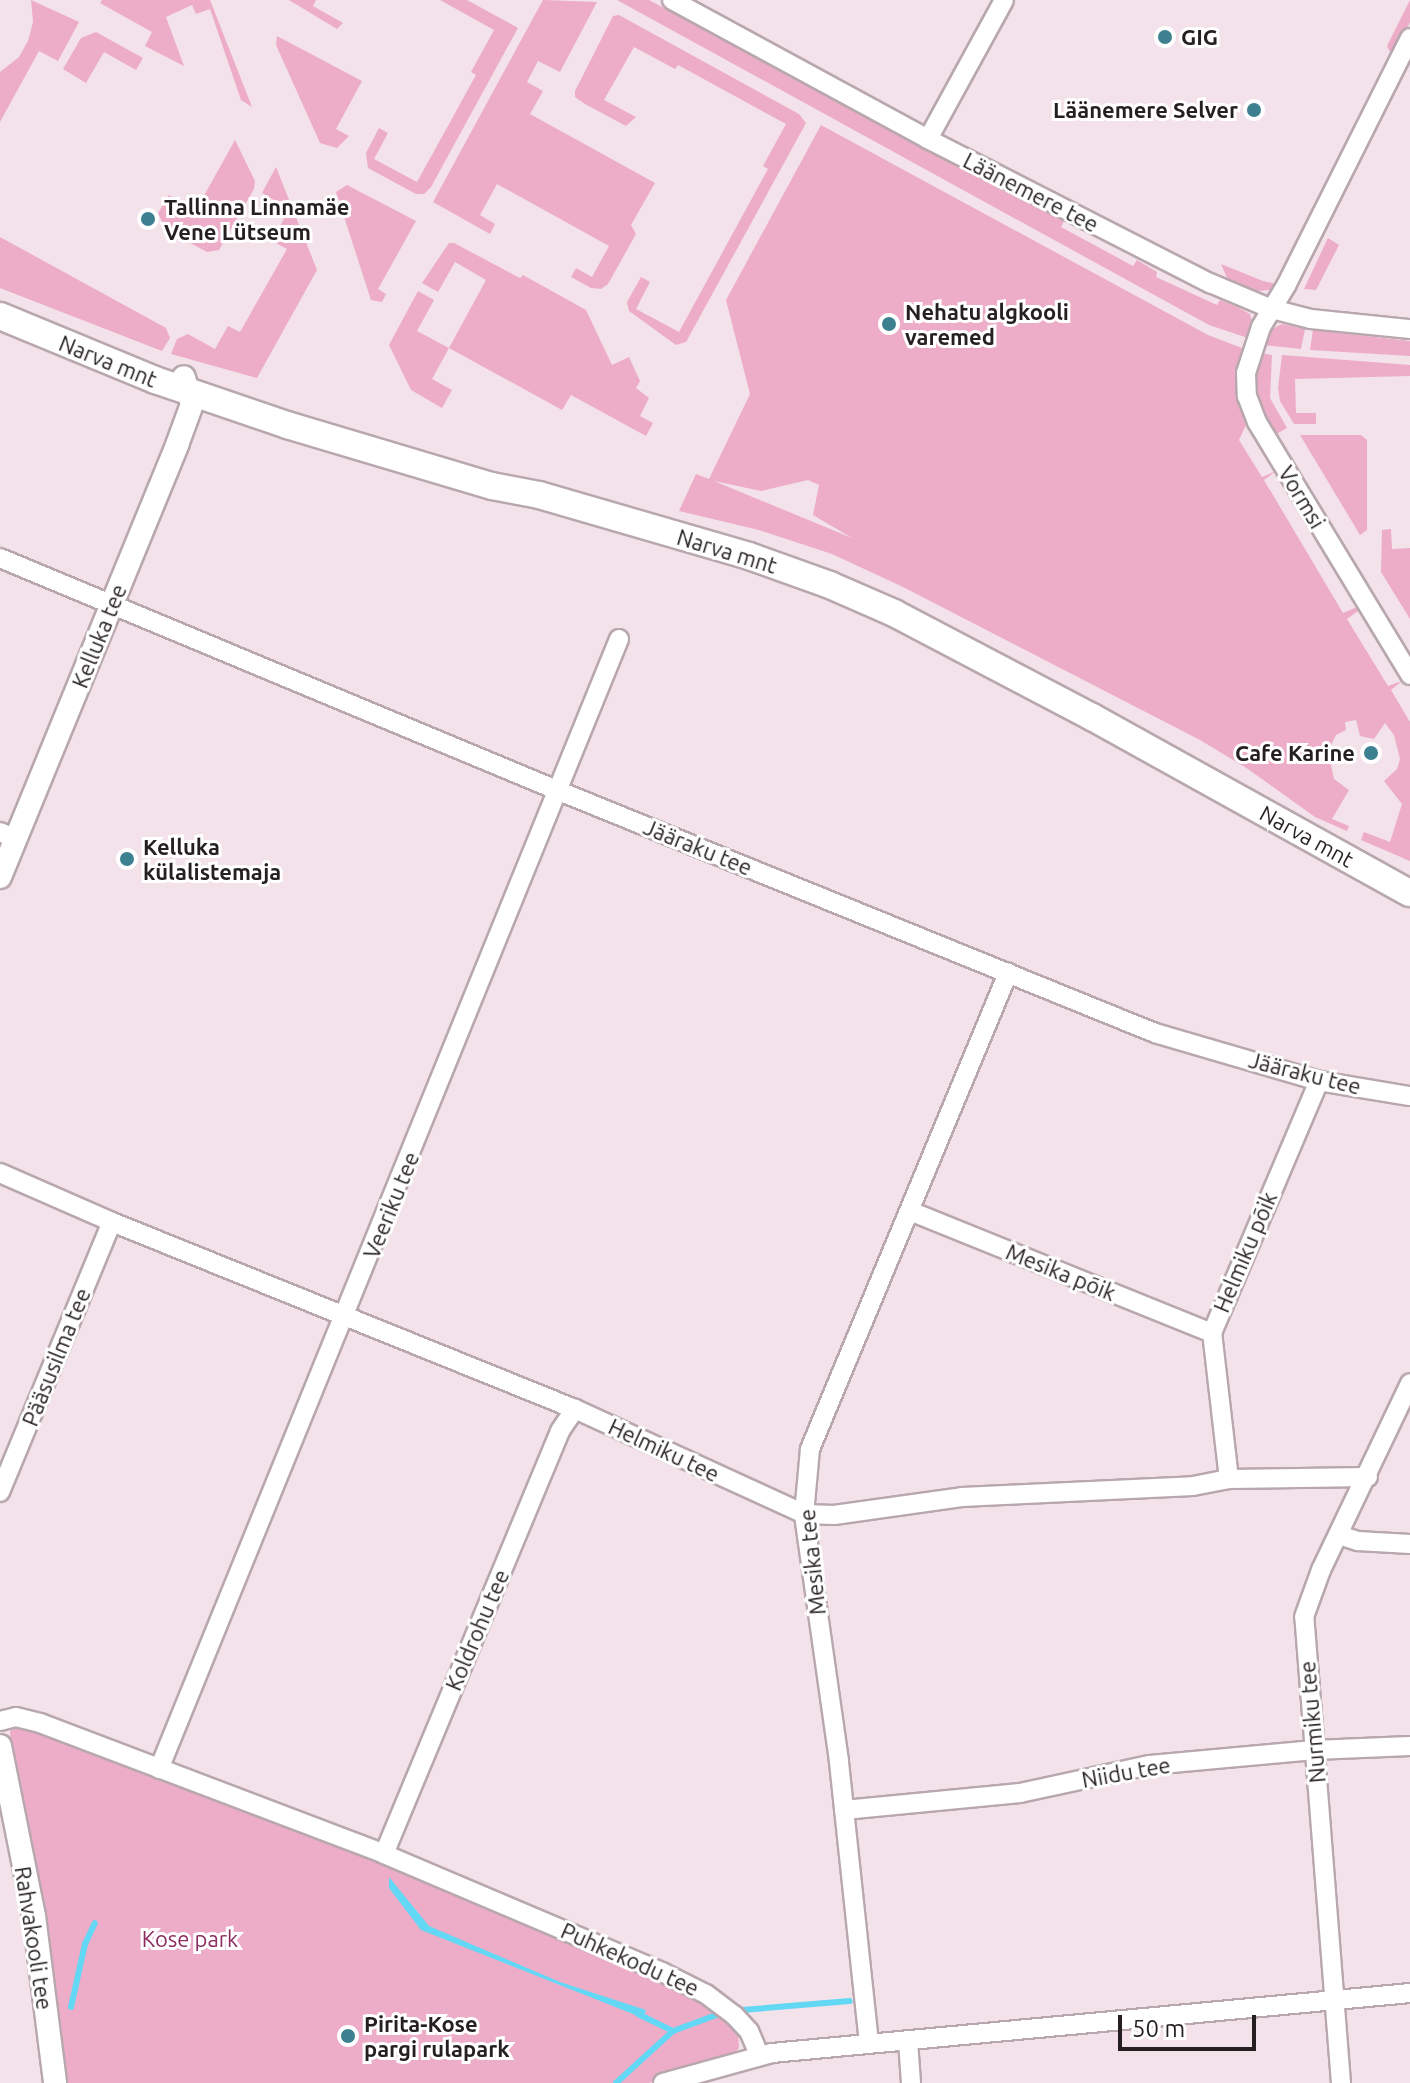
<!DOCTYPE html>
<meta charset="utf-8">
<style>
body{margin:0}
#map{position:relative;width:1410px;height:2083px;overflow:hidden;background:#f3e2e9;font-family:Ubuntu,sans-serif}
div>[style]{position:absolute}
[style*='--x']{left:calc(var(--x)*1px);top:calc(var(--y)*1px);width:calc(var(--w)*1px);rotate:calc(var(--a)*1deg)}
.green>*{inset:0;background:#edacc8}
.water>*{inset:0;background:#63d8f4}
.stream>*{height:6px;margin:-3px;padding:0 3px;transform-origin:3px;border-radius:3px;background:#63d8f4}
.roads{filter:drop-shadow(2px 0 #b8a8ae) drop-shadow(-2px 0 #b8a8ae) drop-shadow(0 2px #b8a8ae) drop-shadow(0 -2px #b8a8ae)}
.minor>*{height:18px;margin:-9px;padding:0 9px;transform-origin:9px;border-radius:9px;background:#fff}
.tertiary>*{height:22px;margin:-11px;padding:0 11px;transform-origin:11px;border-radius:11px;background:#fff}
.secondary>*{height:26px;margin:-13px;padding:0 13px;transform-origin:13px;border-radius:13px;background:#fff}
.dots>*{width:22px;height:22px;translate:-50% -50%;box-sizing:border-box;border:4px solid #fff;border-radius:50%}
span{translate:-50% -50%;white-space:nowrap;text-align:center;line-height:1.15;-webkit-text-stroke:6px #fff;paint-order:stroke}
.poi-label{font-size:22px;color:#251f22;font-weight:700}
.left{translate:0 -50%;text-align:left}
.right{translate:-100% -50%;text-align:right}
.street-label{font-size:22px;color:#251f22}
.park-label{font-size:22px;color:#8d2c5f}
.scale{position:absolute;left:1118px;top:2015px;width:138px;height:36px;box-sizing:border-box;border:4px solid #251f22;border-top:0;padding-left:10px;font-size:24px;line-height:28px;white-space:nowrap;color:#251f22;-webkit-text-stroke:6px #fff;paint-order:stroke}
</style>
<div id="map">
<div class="green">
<i style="clip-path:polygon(31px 0,79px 22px,58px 61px,39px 51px,0 122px,0 72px,19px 57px,28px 41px,33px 22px)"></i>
<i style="clip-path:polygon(102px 0,210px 0,252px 107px,241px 100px,210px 9px,196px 14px,192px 5px,166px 17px,184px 66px,145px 46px,152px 32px,100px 3px)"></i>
<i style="clip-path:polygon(289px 0,316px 0,313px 6px,343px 23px,337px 29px)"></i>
<i style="clip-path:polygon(440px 0,467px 0,518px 28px,431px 187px,424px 194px,416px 194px,368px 168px,366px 153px,379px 128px,388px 133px,374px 159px,417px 182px,476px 75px,471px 72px,494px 30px)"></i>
<i style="clip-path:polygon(543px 0,597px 2px,560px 72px,538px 61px,527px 82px,543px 91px,530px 114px,655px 183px,631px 225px,636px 234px,608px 284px,601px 289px,591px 288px,571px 277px,576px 268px,592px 277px,609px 246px,497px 184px,480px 215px,495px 224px,490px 234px,433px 202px)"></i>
<i style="clip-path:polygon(617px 0,649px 0,1064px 221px,1061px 227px,1133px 266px,1137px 260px,1157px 272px,1156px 277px,1217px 305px,1220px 300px,1237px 307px,1250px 314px,1253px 326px,1248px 338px,1209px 325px)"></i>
<i style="clip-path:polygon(1410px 0,1410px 22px,1397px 51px,1390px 52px,1387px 46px)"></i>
<i style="clip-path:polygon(619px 15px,799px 114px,806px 123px,686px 342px,676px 345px,629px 311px,627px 302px,641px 277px,650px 282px,636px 309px,679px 332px,768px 169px,763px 166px,786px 124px,678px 65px,675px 69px,634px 47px,604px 100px,636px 117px,626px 126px,585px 104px,575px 97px,575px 91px,613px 16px)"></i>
<i style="clip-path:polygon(96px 32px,143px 58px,136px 70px,104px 52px,86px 83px,63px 69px,81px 38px)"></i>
<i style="clip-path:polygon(277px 36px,362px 81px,336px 129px,349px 136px,337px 148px,320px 143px,276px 45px)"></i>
<i style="clip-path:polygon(evenodd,821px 125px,1208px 335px,1242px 348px,1238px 376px,1240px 407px,1246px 425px,1239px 440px,1262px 477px,1276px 471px,1264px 480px,1343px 613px,1357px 607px,1358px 611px,1347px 619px,1388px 686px,1402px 681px,1391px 690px,1410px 722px,1410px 861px,1361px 840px,1364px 832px,1390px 842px,1402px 804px,1384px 781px,1397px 769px,1400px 759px,1394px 735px,1385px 723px,1374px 739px,1360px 736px,1356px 720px,1345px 722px,1346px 730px,1336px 735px,1328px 751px,1334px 779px,1349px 790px,1332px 819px,1349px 826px,1347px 831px,1315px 817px,1248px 769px,1200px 740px,901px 586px,832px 554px,759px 530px,679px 511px,696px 474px,709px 479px,750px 394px,726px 300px,821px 125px,808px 480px,819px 485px,813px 515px,852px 538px,714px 481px,761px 491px,808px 480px)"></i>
<i style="clip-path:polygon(235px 140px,255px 181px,254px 189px,219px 250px,207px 252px,166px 230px,158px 213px,169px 195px,196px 210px)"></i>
<i style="clip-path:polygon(276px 167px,317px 270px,257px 378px,171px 354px,177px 339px,188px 334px,215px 349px,228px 326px,240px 332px,287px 249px,276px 243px,278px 230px,289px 209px,262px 193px)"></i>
<i style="clip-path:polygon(347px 185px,416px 221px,378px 289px,386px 294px,382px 302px,371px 300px,336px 192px)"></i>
<i style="clip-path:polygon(0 237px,166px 328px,170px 338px,162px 351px,0 288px)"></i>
<i style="clip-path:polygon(1328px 238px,1339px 245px,1316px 290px,1304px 289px)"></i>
<i style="clip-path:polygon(449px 243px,454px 243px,520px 278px,523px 275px,586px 310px,612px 365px,629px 357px,640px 381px,636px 388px,649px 398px,640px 416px,653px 423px,646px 436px,571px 395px,562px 410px,449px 348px,432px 379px,452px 390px,442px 408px,411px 390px,389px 345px,418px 291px,434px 300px,417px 331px,449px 348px,486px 280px,455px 262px,438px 292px,422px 283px)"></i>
<i style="clip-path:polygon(1221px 264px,1263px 281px,1276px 284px,1270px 290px,1257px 291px,1227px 278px)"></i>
<i style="clip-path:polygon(1282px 324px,1305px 329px,1301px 349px,1263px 345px,1270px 330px)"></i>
<i style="clip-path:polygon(1313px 330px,1410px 341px,1410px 356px,1310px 350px)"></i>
<i style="clip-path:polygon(1259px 353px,1272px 355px,1270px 398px,1287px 428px,1275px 435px,1259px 408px,1256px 392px)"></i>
<i style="clip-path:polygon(1282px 355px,1410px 365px,1410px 376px,1295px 379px,1296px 413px,1316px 413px,1316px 424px,1294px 424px,1280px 401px,1278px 388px)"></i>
<i style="clip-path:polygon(1300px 435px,1361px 435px,1367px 440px,1367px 530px,1360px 535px)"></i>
<i style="clip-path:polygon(1391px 529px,1392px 549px,1410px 548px,1410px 619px,1381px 572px,1382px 530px)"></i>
<i style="clip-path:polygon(23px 1724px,397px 1866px,702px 1995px,738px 2029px,739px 2048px,731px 2056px,649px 2083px,64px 2083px,11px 1759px,10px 1731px)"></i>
</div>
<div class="water">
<i style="clip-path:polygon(389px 1877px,429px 1926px,560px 1982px,646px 2010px,643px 2018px,421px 1930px,389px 1888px)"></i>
</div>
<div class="stream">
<i style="--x:71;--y:2007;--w:65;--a:-77.5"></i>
<i style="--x:85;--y:1944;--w:23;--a:-65"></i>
<i style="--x:742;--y:2010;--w:108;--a:-4.8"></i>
<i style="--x:638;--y:2014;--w:39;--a:26"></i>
<i style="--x:616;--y:2083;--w:77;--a:-42.4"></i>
<i style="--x:673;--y:2031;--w:52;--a:-20.2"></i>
</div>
<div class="roads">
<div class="minor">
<i style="--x:672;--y:0;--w:291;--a:28.5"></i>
<i style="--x:928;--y:139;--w:317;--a:27.1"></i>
<i style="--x:1210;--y:283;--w:67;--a:22.8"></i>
<i style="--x:1272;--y:309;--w:40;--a:14.4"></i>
<i style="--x:1311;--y:319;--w:100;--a:5.8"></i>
<i style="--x:1410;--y:38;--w:275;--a:116.6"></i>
<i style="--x:1287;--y:284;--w:50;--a:121.2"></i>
<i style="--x:1261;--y:327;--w:48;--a:108.1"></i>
<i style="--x:1246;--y:373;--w:23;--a:88"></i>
<i style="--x:1247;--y:396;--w:28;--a:69"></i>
<i style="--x:1257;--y:422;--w:296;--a:58.8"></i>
<i style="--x:928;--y:139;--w:158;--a:-61.3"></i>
<i style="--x:0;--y:558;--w:606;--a:22.63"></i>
<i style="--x:559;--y:791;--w:643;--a:22.1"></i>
<i style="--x:1155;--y:1033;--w:171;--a:16.3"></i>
<i style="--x:1319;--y:1081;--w:92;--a:9.4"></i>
<i style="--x:0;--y:832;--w:17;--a:24"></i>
<i style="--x:0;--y:1173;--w:122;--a:23.6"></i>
<i style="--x:112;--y:1222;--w:499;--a:22"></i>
<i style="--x:575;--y:1409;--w:252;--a:24.6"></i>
<i style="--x:804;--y:1514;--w:30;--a:2"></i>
<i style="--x:834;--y:1515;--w:129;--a:-8"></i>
<i style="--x:962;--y:1497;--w:231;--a:-2.7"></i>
<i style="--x:1193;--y:1486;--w:37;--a:-11"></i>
<i style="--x:1229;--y:1479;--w:139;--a:-0.8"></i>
<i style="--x:910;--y:1211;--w:326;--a:22"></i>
<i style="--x:1229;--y:1479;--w:147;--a:-96.6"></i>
<i style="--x:1212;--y:1333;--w:274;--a:-67"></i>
<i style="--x:0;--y:1492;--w:292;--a:-67.5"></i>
<i style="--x:1339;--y:1535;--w:20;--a:18"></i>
<i style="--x:1358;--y:1541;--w:52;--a:3.3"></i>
<i style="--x:0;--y:1721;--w:16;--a:-14"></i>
<i style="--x:16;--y:1717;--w:25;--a:14"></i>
<i style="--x:40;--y:1723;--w:368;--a:20.8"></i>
<i style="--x:384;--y:1854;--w:302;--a:23"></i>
<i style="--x:662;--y:1972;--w:49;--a:26.6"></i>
<i style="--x:706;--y:1994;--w:35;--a:37"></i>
<i style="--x:734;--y:2015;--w:22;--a:47"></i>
<i style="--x:749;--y:2031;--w:26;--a:67"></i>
<i style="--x:159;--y:1769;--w:1220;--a:-67.85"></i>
<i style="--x:844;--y:1810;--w:177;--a:-5.5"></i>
<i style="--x:1020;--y:1793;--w:133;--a:-12.2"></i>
<i style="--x:1150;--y:1765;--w:165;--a:-5.2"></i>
<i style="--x:1314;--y:1750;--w:96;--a:-2.4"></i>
<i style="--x:384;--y:1854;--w:458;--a:-67.4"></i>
<i style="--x:560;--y:1431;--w:27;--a:-56"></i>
<i style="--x:908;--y:2041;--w:42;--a:85.9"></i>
<i style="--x:869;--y:2043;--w:284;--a:-96.1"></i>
<i style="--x:839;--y:1761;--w:249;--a:-98.1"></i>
<i style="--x:804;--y:1514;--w:65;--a:-84.7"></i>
<i style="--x:810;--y:1449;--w:516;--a:-67.41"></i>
<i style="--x:663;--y:2083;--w:113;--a:-15.4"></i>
<i style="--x:772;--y:2053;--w:641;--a:-5.37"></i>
<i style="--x:1341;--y:2083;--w:467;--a:-94.5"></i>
<i style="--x:1304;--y:1617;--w:50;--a:-70.1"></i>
<i style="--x:1321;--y:1570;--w:207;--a:-64.5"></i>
</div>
<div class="tertiary">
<i style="--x:0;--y:877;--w:467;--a:-67.7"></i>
<i style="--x:177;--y:445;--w:44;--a:-69.9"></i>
<i style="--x:192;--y:404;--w:28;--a:-107"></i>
<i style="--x:0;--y:1746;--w:173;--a:78.7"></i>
<i style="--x:34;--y:1916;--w:168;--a:82.8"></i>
</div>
<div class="secondary">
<i style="--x:0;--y:316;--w:168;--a:22.4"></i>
<i style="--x:155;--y:380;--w:139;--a:18.8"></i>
<i style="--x:287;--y:425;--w:214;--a:16.6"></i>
<i style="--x:492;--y:486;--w:48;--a:10.8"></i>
<i style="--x:539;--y:495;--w:219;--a:16.2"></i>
<i style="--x:749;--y:556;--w:86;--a:19.7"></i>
<i style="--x:830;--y:585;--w:70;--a:23.6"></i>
<i style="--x:894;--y:613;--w:224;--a:27.7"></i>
<i style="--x:1092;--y:717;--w:363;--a:29"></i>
</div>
</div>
<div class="dots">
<i style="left:1165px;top:37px;background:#3d8090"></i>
<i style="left:1254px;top:110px;background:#3d8090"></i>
<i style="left:148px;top:219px;background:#3d8090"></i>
<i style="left:889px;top:324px;background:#3d8090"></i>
<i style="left:1371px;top:753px;background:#3d8090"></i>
<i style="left:127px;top:859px;background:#3d8090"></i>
<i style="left:348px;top:2036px;background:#3d8090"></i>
</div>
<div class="poi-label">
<span class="left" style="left:1181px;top:37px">GIG</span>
<span class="right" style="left:1238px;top:110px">Läänemere Selver</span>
<span class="left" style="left:164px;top:219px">Tallinna Linnamäe<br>Vene Lütseum</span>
<span class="left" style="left:905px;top:324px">Nehatu algkooli<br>varemed</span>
<span class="right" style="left:1355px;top:753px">Cafe Karine</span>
<span class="left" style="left:143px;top:859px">Kelluka<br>külalistemaja</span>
<span class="left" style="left:364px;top:2036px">Pirita-Kose<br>pargi rulapark</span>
</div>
<div class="street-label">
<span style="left:1031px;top:192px;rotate:27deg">Läänemere tee</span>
<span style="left:108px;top:361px;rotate:22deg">Narva mnt</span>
<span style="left:1302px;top:497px;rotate:59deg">Vormsi</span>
<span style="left:727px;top:551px;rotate:17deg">Narva mnt</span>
<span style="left:99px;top:636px;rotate:-68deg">Kelluka tee</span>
<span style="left:1307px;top:836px;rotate:29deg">Narva mnt</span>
<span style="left:698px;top:847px;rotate:22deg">Jääraku tee</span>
<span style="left:1305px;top:1073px;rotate:14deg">Jääraku tee</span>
<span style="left:391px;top:1205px;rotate:-68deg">Veeriku tee</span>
<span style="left:1245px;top:1252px;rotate:-67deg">Helmiku põik</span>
<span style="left:1061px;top:1272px;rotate:22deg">Mesika põik</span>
<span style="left:56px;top:1357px;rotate:-68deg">Pääsusilma tee</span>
<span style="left:664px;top:1450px;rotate:25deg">Helmiku tee</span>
<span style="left:812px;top:1562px;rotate:-96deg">Mesika tee</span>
<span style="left:477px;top:1630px;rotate:-67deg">Koldrohu tee</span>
<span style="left:1312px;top:1722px;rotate:-95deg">Nurmiku tee</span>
<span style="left:1126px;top:1772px;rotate:-10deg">Niidu tee</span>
<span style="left:34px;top:1938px;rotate:81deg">Rahvakooli tee</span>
<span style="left:630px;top:1959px;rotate:24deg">Puhkekodu tee</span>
</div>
<div class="park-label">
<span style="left:190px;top:1939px">Kose park</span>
</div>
<div class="scale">50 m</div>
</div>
